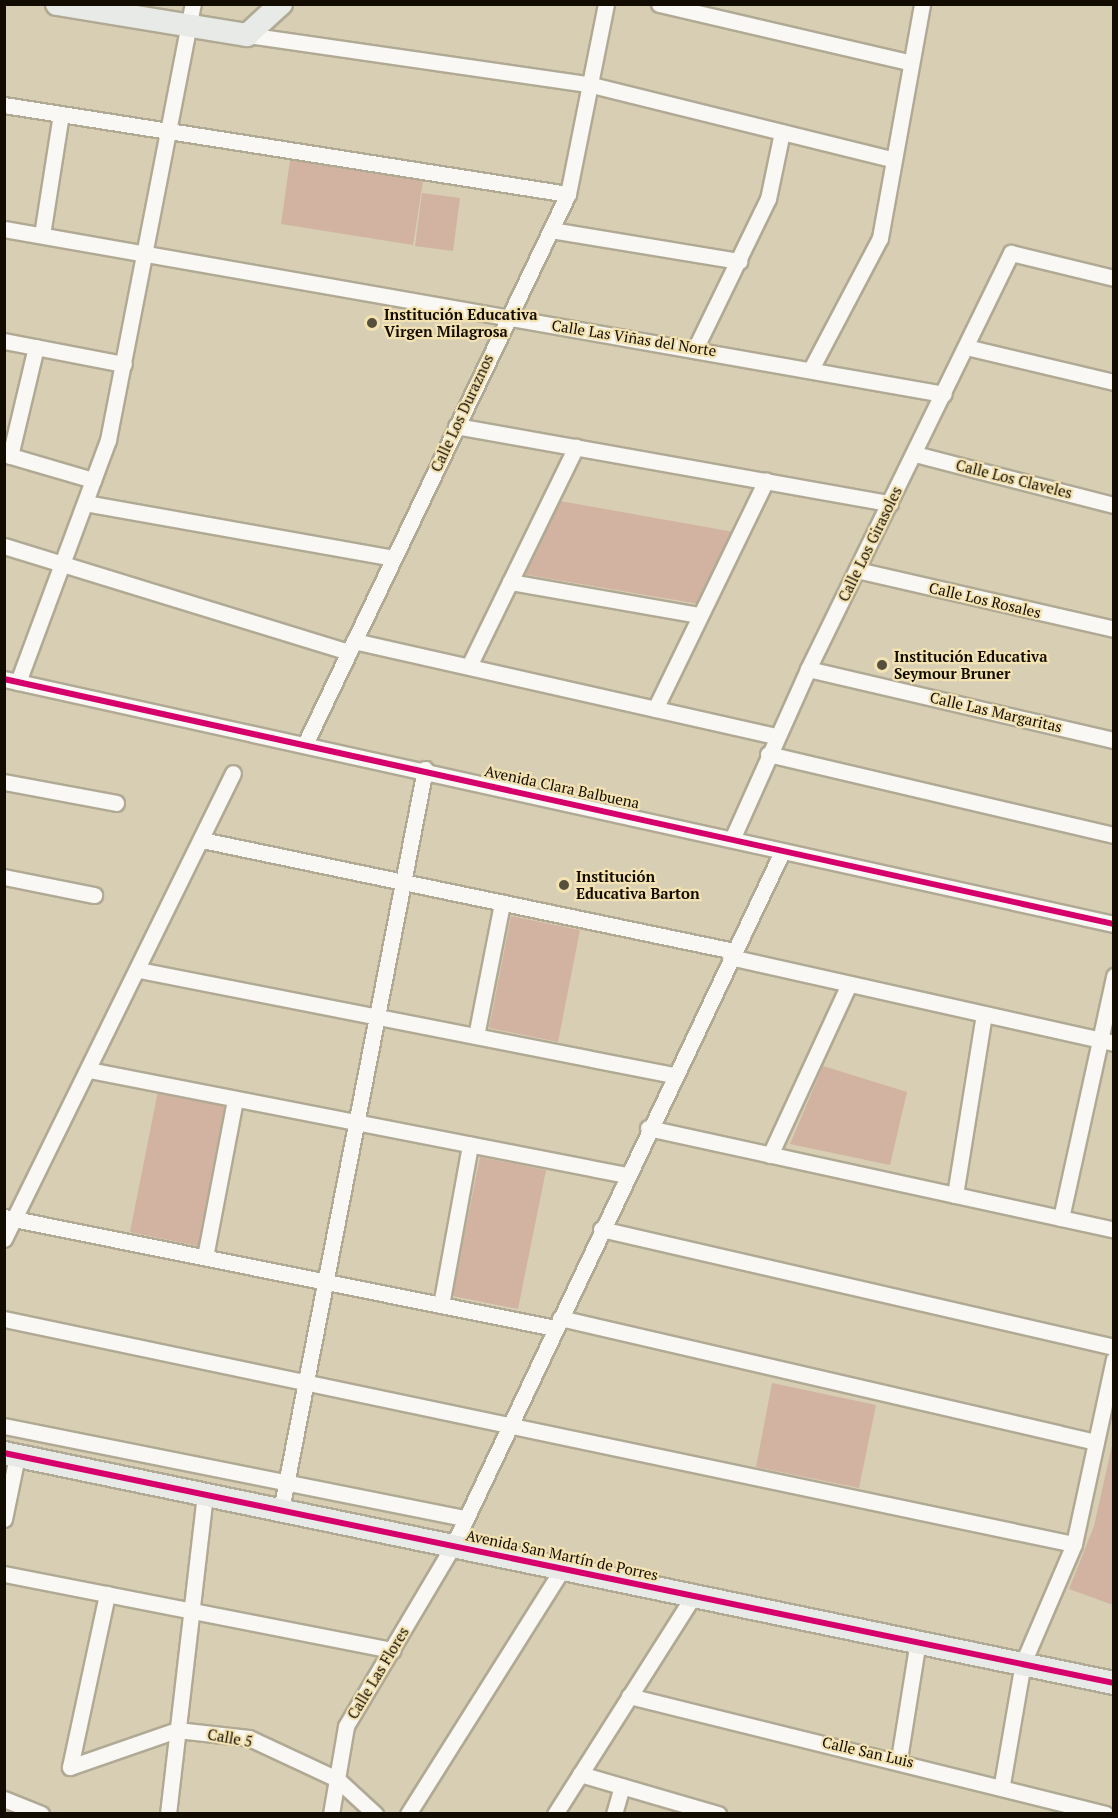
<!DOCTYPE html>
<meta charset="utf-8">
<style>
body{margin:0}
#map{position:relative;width:1118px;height:1818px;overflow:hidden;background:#d7ceb4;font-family:"PT Serif",serif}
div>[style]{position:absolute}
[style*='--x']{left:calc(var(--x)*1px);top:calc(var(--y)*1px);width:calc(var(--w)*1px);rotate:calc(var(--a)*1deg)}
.green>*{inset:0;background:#d2b3a2}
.roads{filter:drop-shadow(2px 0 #b0a994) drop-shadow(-2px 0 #b0a994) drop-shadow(0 2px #b0a994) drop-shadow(0 -2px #b0a994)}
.street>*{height:15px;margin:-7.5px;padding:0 7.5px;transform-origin:7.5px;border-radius:7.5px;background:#f9f8f4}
.secondary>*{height:22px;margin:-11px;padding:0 11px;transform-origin:11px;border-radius:11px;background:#e8eae7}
.cycleway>*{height:6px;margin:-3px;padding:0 3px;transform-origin:3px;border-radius:3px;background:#d6006c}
.dots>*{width:16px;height:16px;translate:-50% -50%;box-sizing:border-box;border:3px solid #f4e3b2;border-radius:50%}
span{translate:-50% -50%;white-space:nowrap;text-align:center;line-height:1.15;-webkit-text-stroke:4.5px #f4e3b2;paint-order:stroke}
.poi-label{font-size:15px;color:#120c00;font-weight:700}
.left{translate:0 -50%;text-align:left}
.street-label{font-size:15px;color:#120c00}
.frame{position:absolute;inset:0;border:6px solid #120c00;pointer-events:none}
</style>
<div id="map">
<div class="green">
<i style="clip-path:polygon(290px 160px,423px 181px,413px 245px,281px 224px)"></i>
<i style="clip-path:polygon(422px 193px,460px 198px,453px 251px,415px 246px)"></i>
<i style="clip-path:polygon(560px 501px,734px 532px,699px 604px,522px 574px)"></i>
<i style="clip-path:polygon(511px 916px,580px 930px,558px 1042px,489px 1028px)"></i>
<i style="clip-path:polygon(823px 1066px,907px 1092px,890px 1165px,790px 1144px)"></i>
<i style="clip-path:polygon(158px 1091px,226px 1105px,198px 1246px,130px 1232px)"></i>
<i style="clip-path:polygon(480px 1157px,546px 1170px,518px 1309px,452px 1296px)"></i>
<i style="clip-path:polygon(772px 1383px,876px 1405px,859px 1488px,756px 1467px)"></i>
<i style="clip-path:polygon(1113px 1441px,1113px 1605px,1069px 1589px,1094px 1526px)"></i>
</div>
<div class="roads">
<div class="street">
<i style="--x:659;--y:4;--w:256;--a:13.1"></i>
<i style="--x:247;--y:35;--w:349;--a:8.2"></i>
<i style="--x:592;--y:85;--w:309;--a:13.9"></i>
<i style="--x:4;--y:105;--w:571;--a:8.97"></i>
<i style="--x:4;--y:229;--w:954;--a:9.96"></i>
<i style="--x:551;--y:230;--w:191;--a:9.4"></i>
<i style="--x:42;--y:235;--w:122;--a:-81.1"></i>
<i style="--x:4;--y:341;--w:122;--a:10.9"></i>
<i style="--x:696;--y:347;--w:165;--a:-64.1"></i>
<i style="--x:768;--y:199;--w:68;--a:-78.2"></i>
<i style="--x:966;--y:347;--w:152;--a:13.3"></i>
<i style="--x:811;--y:369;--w:148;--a:-62.2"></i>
<i style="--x:880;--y:238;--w:238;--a:-79.8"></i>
<i style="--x:456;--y:426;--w:441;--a:10.1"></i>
<i style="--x:4;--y:454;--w:93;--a:16.3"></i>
<i style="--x:915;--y:454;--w:205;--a:14.4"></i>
<i style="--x:10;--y:456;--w:112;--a:-76.6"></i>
<i style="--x:85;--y:503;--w:313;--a:10.1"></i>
<i style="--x:4;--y:546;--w:361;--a:17.1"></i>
<i style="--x:857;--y:570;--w:264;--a:12.9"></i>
<i style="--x:510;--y:582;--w:192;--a:9.9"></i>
<i style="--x:354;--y:641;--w:433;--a:12.7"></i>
<i style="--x:469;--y:666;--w:244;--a:-64"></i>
<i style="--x:808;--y:669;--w:314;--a:13.1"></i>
<i style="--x:4;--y:679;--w:1137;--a:12.45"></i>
<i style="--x:18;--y:682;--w:258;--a:-69.6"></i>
<i style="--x:108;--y:440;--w:444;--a:-79"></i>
<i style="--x:655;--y:709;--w:254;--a:-64.1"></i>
<i style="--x:306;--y:742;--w:607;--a:-64.45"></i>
<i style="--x:568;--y:194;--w:194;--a:-78.7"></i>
<i style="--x:768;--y:754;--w:355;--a:13.2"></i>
<i style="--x:4;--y:782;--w:114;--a:10.6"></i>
<i style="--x:733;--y:837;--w:184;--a:-65.9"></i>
<i style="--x:808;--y:669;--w:463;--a:-64"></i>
<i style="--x:1011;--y:253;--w:106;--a:13.6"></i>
<i style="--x:202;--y:840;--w:543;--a:11.79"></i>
<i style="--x:4;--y:877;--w:92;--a:11.3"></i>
<i style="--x:730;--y:957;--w:394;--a:12.6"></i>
<i style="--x:139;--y:970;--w:544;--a:11.12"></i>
<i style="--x:476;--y:1036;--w:136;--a:-78.9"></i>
<i style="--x:89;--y:1070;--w:547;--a:11.06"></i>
<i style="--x:648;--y:1128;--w:477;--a:12.3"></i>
<i style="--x:770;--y:1155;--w:188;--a:-65.2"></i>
<i style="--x:955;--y:1195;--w:183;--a:-80.9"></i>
<i style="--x:4;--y:1217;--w:562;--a:11.39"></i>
<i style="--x:1061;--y:1218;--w:248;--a:-77.6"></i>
<i style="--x:601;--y:1229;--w:526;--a:12.95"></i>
<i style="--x:4;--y:1239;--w:519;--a:-63.83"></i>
<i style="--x:205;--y:1257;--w:160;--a:-79.2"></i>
<i style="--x:441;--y:1305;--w:163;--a:-79.7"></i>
<i style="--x:560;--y:1318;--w:550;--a:13.03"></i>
<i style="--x:4;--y:1319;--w:1093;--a:11.88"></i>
<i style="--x:4;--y:1426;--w:471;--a:11.3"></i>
<i style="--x:281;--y:1510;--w:755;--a:-79"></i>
<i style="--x:4;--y:1519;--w:64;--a:-78.3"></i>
<i style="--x:4;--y:1574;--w:396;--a:11.1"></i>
<i style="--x:629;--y:1696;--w:491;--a:13.9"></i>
<i style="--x:899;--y:1759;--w:120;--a:-80.9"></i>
<i style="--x:70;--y:1767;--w:113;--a:-19.1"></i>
<i style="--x:177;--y:1730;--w:72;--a:6.3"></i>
<i style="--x:249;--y:1738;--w:97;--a:25"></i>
<i style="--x:337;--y:1779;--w:52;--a:42.6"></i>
<i style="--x:70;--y:1767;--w:177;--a:-77.9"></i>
<i style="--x:580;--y:1774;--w:144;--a:16.2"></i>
<i style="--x:1002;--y:1784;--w:123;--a:-80.2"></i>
<i style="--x:1023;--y:1663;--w:129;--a:-66.8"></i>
<i style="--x:1074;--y:1544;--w:189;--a:-77.8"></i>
<i style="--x:4;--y:1799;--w:40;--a:22"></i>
<i style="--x:168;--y:1814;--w:322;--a:-83.4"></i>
<i style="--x:331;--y:1814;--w:89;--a:-80.3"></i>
<i style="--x:346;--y:1726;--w:212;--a:-59.3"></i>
<i style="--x:454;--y:1544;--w:766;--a:-64.64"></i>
<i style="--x:408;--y:1814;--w:291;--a:-57.8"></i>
<i style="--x:555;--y:1814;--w:259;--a:-57.6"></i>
<i style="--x:614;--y:1814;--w:29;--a:-74"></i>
</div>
<div class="secondary">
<i style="--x:57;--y:4;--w:193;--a:9.3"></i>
<i style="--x:247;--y:35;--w:46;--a:-42.4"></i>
<i style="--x:4;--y:1453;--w:1134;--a:11.71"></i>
</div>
</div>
<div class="cycleway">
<i style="--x:4;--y:679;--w:1137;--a:12.45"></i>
<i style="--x:4;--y:1453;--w:1134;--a:11.71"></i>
</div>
<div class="dots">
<i style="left:372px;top:323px;background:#57503f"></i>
<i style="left:882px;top:665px;background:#57503f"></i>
<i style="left:564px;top:885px;background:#57503f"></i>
</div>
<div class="poi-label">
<span class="left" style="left:384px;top:323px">Institución Educativa<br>Virgen Milagrosa</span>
<span class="left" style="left:894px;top:665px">Institución Educativa<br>Seymour Bruner</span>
<span class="left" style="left:576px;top:885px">Institución<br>Educativa Barton</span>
</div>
<div class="street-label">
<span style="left:634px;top:338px;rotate:9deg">Calle Las Viñas del Norte</span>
<span style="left:462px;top:413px;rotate:-65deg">Calle Los Duraznos</span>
<span style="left:1014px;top:479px;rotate:14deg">Calle Los Claveles</span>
<span style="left:870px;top:544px;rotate:-64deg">Calle Los Girasoles</span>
<span style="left:985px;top:600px;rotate:13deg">Calle Los Rosales</span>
<span style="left:996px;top:712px;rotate:13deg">Calle Las Margaritas</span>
<span style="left:562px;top:787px;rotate:12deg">Avenida Clara Balbuena</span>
<span style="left:562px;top:1555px;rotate:12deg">Avenida San Martín de Porres</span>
<span style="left:378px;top:1673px;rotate:-59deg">Calle Las Flores</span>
<span style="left:230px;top:1738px;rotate:10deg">Calle 5</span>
<span style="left:868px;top:1752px;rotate:13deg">Calle San Luis</span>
</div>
<div class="frame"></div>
</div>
